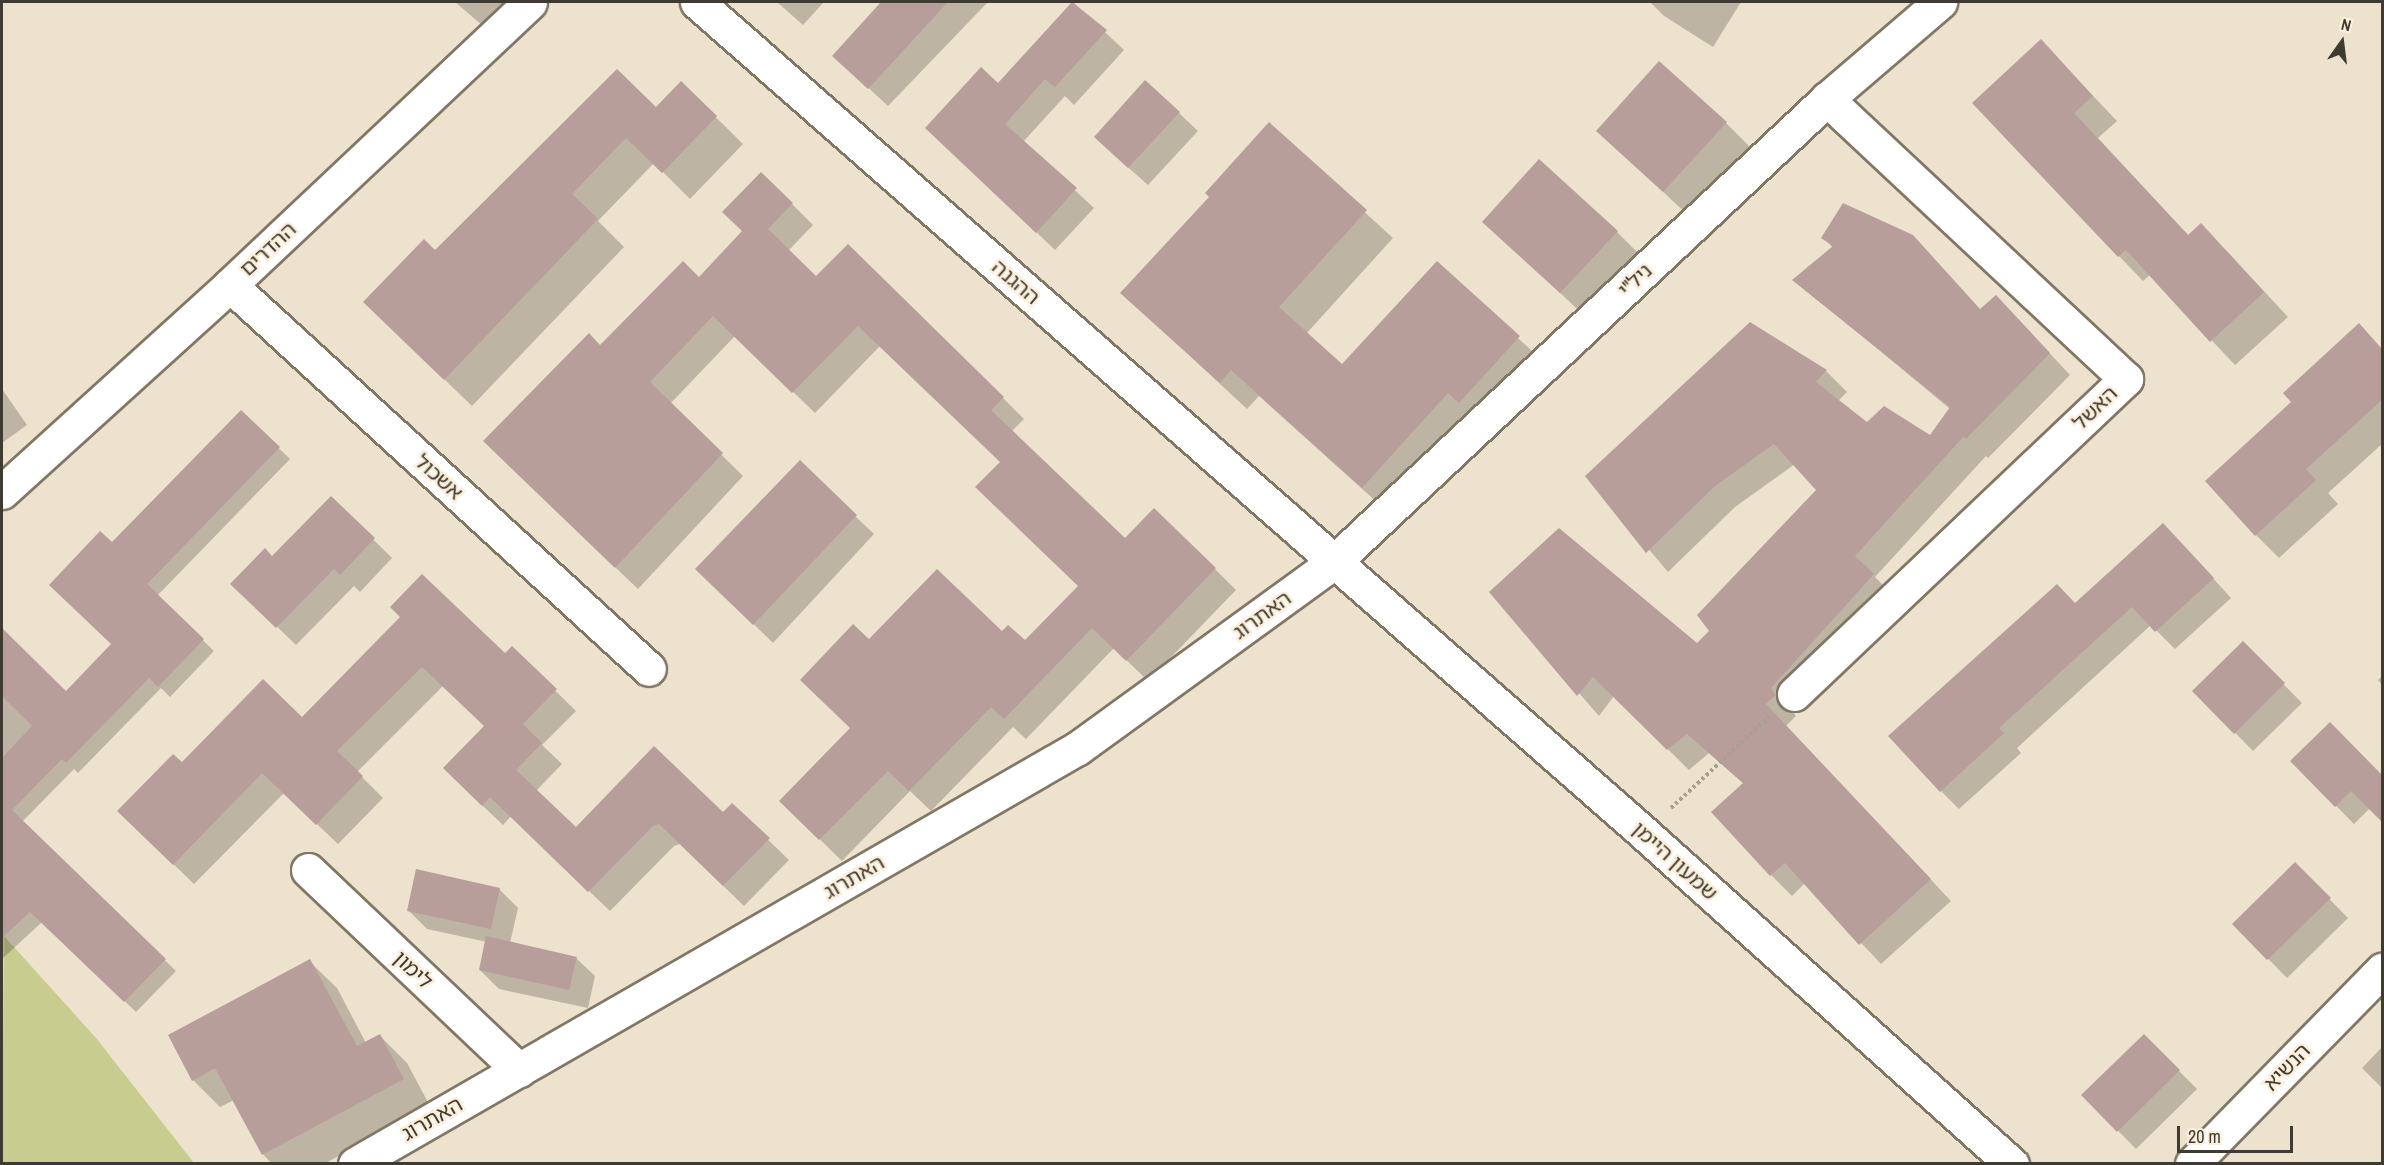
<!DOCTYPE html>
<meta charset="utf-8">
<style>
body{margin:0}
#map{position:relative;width:2384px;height:1165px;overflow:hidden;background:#ede2ce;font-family:"Archivo Narrow","Noto Sans Hebrew",sans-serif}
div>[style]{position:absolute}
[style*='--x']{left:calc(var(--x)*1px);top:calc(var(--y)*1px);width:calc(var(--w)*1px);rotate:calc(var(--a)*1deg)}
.green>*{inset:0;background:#c8cc8e}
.shadow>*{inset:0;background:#0003}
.building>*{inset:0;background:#b79e9b}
.path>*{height:4px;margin-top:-2px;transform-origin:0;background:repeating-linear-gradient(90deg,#a79f8f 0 3px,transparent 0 6px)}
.roads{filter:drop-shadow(2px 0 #817765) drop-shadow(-2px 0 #817765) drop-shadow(0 2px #817765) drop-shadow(0 -2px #817765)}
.minor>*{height:33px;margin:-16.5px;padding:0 16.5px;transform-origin:16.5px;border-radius:16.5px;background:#fff}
.tertiary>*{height:33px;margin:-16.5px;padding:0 16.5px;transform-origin:16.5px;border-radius:16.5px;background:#fff}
span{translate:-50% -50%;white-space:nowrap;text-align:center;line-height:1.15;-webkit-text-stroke:5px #fbefdb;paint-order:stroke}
.street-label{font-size:21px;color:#3f3a32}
.frame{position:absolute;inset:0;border:3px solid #3f3a32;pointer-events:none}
.north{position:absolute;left:2312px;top:12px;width:60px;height:60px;-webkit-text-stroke:4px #fbefdb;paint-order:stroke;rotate:14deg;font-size:16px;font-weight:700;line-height:24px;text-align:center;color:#3f3a32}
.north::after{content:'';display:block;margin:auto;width:21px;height:27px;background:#3f3a32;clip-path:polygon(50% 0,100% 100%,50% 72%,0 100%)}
.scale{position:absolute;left:2177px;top:1126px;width:116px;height:27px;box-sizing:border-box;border:3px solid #3f3a32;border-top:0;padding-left:8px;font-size:18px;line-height:21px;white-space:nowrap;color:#3f3a32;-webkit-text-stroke:4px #fbefdb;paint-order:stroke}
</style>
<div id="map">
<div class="green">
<i style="clip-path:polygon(4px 936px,96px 1038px,194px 1163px,2px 1164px)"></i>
</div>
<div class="shadow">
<i style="clip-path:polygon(455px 2px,516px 2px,490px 32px)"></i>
<i style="clip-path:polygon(777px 2px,824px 2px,803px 25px)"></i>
<i style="clip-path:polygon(883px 2px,988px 2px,888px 106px,834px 56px)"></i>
<i style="clip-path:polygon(1073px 2px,1124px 50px,1074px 105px,1065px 96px,1023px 142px,1094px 208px,1055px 250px,946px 146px)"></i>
<i style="clip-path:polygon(1650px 2px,1741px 2px,1713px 47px,1664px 16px)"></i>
<i style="clip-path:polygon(2041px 41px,2117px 121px,2098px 138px,2189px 236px,2225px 249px,2288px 317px,2235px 365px,2150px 275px,2143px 281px,2119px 256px,1974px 103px)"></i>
<i style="clip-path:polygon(681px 83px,743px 144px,690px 199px,654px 163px,598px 221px,624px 247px,472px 406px,392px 329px,436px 252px,656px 109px)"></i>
<i style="clip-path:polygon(1179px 113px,1198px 131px,1148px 185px,1114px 155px)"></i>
<i style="clip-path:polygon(1726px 123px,1753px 150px,1691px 218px,1598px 131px)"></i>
<i style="clip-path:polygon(1269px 125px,1393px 238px,1306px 334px,1342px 366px,1437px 263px,1546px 364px,1390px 514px,1259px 396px,1247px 409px,1122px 293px,1211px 197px)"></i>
<i style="clip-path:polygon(792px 204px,813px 225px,788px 251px,816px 279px,1003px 398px,1024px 419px,1012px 431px,1125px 540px,1215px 569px,1236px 590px,1148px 681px,1114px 648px,1026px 739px,1013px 727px,931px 811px,910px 791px,842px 861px,802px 822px,852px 729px,869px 641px,1002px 633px,1025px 643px,1080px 586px,1001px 462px,880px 346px,815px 413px,735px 336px,670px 404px,743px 476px,638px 589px,506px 463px,600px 347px,700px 279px)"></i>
<i style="clip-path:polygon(1484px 222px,1617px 232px,1644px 259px,1588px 319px)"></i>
<i style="clip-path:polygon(1823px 237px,1981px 310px,2017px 318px,2070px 375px,1988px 458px,1986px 456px,1875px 577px,1893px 595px,1791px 709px,1796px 716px,1786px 726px,1951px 901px,1881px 964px,1805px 883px,1792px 896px,1771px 875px,1744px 784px,1709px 753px,1689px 770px,1614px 696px,1599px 716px,1491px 592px,1697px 645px,1711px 631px,1818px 490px,1795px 464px,1735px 507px,1668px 572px,1587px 476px,1751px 324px,1826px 371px,1847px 392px,1838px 401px,1867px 424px,1930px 437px,1950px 409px,1795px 280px,1833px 248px)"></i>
<i style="clip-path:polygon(2359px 326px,2382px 349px,2382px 444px,2328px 493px,2338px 504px,2279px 558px,2256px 535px,2293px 402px)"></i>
<i style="clip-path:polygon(2px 389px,27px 425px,2px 443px)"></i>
<i style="clip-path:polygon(241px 412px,290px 459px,157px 596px,214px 651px,170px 697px,161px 688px,78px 773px,74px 769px,22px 822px,176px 971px,136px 1012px,42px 922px,2px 959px,2px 640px,6px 635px,66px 693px,113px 644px,112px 545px)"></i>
<i style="clip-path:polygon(331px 498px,392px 558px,360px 592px,354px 586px,296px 645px,233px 584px,272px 558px)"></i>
<i style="clip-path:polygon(855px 516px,874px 534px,773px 643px,697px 569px)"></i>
<i style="clip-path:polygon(2181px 543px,2231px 598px,2175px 649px,2151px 625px,2017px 748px,2021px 753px,1959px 809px,1941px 791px,2076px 604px)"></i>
<i style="clip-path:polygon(402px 618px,505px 655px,512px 648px,576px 711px,542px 745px,562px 764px,536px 791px,576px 829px,723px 815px,732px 805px,789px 860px,744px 906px,680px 844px,674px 846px,610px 911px,511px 816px,503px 825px,465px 789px,486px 727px,443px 686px,357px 772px,383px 798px,338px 844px,284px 793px,194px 884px,140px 832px,182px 764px,302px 719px)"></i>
<i style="clip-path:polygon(2243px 643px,2302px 703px,2253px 751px,2194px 691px)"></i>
<i style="clip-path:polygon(2382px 676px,2382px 685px,2378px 680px)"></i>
<i style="clip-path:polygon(2330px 724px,2382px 777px,2382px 820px,2370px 808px,2354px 824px,2292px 761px)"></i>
<i style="clip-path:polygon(2295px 864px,2348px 918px,2287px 978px,2234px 924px)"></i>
<i style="clip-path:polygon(499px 889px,518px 908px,510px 943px,576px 958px,595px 976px,588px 1008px,499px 989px,480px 970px,487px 942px,427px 929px,408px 910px)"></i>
<i style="clip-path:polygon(309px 961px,337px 988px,366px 1043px,380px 1036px,407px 1063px,430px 1106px,324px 1164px,272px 1164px,263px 1154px,234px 1100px,220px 1107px,193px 1080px)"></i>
<i style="clip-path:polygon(2144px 1036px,2197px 1089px,2136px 1149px,2083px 1095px)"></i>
<i style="clip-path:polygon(2382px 1047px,2382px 1088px,2362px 1068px)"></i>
</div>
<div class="building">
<i style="clip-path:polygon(881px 2px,948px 2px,868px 89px,832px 56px)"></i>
<i style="clip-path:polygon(1072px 2px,1107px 30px,1055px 87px,1045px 79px,1005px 124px,1077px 188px,1036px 233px,925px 128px,981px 67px,998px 83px)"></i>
<i style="clip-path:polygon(2041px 39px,2093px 96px,2074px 113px,2188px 235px,2201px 223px,2264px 292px,2210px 342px,2126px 250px,2118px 257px,1972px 103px)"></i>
<i style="clip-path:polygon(1659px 61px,1727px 122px,1663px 192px,1596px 131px)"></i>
<i style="clip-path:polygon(617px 69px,656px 107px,681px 81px,717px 116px,662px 173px,626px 138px,572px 194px,598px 219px,444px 380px,363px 302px,424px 239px,435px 250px)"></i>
<i style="clip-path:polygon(1145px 80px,1180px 112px,1128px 168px,1094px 137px)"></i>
<i style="clip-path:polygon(1269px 122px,1367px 210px,1279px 307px,1342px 364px,1437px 261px,1520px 336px,1459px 403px,1448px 393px,1362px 488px,1231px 370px,1220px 383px,1120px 293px,1209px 197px,1205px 193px)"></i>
<i style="clip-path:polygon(1539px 159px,1618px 231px,1560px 293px,1482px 222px)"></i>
<i style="clip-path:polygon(761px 172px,793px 203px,768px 229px,816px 276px,848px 244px,1004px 397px,991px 410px,1125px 538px,1154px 508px,1216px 568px,1126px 661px,1092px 628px,1004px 719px,991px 707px,909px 791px,888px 771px,819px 840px,779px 801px,850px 728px,800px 680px,853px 624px,869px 639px,937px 569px,1002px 631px,1008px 625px,1025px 640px,1078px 586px,975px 487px,1000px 462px,858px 326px,792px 393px,713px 316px,650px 382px,723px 453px,615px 568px,483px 441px,589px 333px,600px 345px,683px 261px,699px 277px,742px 231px,722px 212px)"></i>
<i style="clip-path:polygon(1843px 203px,1913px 235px,1980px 309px,1996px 295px,2050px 353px,1966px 439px,1964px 436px,1855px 556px,1874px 574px,1771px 688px,1776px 695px,1766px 704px,1931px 879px,1859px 945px,1785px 863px,1770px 876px,1711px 812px,1743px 783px,1687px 734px,1667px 750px,1593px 677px,1577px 696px,1489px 592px,1559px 528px,1697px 643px,1709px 631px,1697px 615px,1816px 490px,1774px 444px,1715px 486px,1646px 553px,1585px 476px,1750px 322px,1827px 370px,1816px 382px,1867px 422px,1884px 406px,1930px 435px,1950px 407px,1792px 280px,1833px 246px,1821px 238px)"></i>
<i style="clip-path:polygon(2359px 323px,2382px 349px,2382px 400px,2306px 469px,2316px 480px,2255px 536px,2205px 481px,2291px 402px,2283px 393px)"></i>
<i style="clip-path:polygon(241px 410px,280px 447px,147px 584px,204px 639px,158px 687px,149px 678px,66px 763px,62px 759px,12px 810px,166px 959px,124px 1002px,30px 912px,2px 938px,2px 758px,32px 726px,2px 696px,2px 628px,66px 691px,111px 644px,49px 585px,100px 531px,112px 542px)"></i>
<i style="clip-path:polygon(800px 460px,857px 515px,753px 625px,695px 569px)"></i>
<i style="clip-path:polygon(331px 496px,375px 538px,340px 575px,334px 569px,276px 628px,230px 584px,265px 548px,272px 556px)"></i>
<i style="clip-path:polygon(2163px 523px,2214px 578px,2155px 632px,2132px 607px,1999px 728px,2004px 733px,1940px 792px,1888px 736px,2057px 584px,2075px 603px)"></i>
<i style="clip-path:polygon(422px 574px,505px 653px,512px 646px,557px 689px,523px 724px,542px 743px,516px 770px,576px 827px,654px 746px,723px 812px,732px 803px,770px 838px,723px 886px,659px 824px,653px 826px,588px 892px,490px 797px,482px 806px,443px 768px,484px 726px,422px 667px,337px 751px,363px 776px,316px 825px,262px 773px,173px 865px,117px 811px,173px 754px,182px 762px,263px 679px,302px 717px,400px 617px,390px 607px)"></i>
<i style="clip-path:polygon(2243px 641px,2285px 683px,2234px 734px,2192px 691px)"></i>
<i style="clip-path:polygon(2330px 722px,2382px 775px,2382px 822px,2351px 791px,2335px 807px,2290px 761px)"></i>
<i style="clip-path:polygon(2295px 862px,2331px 898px,2267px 960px,2232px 924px)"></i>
<i style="clip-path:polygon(416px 869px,500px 888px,491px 929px,407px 911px)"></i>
<i style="clip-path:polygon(486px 936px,577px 957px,569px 990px,479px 970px)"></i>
<i style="clip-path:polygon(310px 959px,357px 1046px,380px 1034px,404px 1079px,262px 1155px,215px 1068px,192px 1081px,168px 1035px)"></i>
<i style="clip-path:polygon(2144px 1034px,2180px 1070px,2117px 1132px,2081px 1095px)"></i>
</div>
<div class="path">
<i style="--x:1671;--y:808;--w:134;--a:-42.9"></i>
</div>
<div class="roads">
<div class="minor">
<i style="--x:697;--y:2;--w:1261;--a:41.27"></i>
<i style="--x:1645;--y:834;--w:494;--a:42"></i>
<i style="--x:230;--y:285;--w:568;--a:42.5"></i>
<i style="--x:1794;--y:694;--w:458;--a:-43.5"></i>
<i style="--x:2126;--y:379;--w:410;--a:-136.9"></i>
<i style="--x:308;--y:870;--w:291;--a:43.5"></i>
<i style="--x:355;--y:1164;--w:834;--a:-29.92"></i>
<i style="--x:1078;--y:748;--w:316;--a:-36"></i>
<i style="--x:1334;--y:562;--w:676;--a:-43.2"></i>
<i style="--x:1827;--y:99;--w:149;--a:-40.6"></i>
<i style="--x:2192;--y:1164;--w:272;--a:-45.6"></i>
</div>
<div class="tertiary">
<i style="--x:2;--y:492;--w:308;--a:-42.2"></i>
<i style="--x:230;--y:285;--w:412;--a:-43.3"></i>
</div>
</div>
<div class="street-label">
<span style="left:268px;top:249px;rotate:-43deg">ההדרים</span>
<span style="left:1635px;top:280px;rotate:-43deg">ניל"י</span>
<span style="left:1016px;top:282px;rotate:41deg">ההגנה</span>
<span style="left:2095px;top:408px;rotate:-44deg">האשל</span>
<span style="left:439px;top:477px;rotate:42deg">אשכול</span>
<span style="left:1262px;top:615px;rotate:-36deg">האתרוג</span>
<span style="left:1675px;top:861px;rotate:42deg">שמעון היימן</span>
<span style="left:854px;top:877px;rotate:-30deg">האתרוג</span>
<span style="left:413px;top:970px;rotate:43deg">לימון</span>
<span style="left:2287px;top:1067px;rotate:-46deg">הנשיא</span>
<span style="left:432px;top:1119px;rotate:-30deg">האתרוג</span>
</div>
<div class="frame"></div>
<div class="north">N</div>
<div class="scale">20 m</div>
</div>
